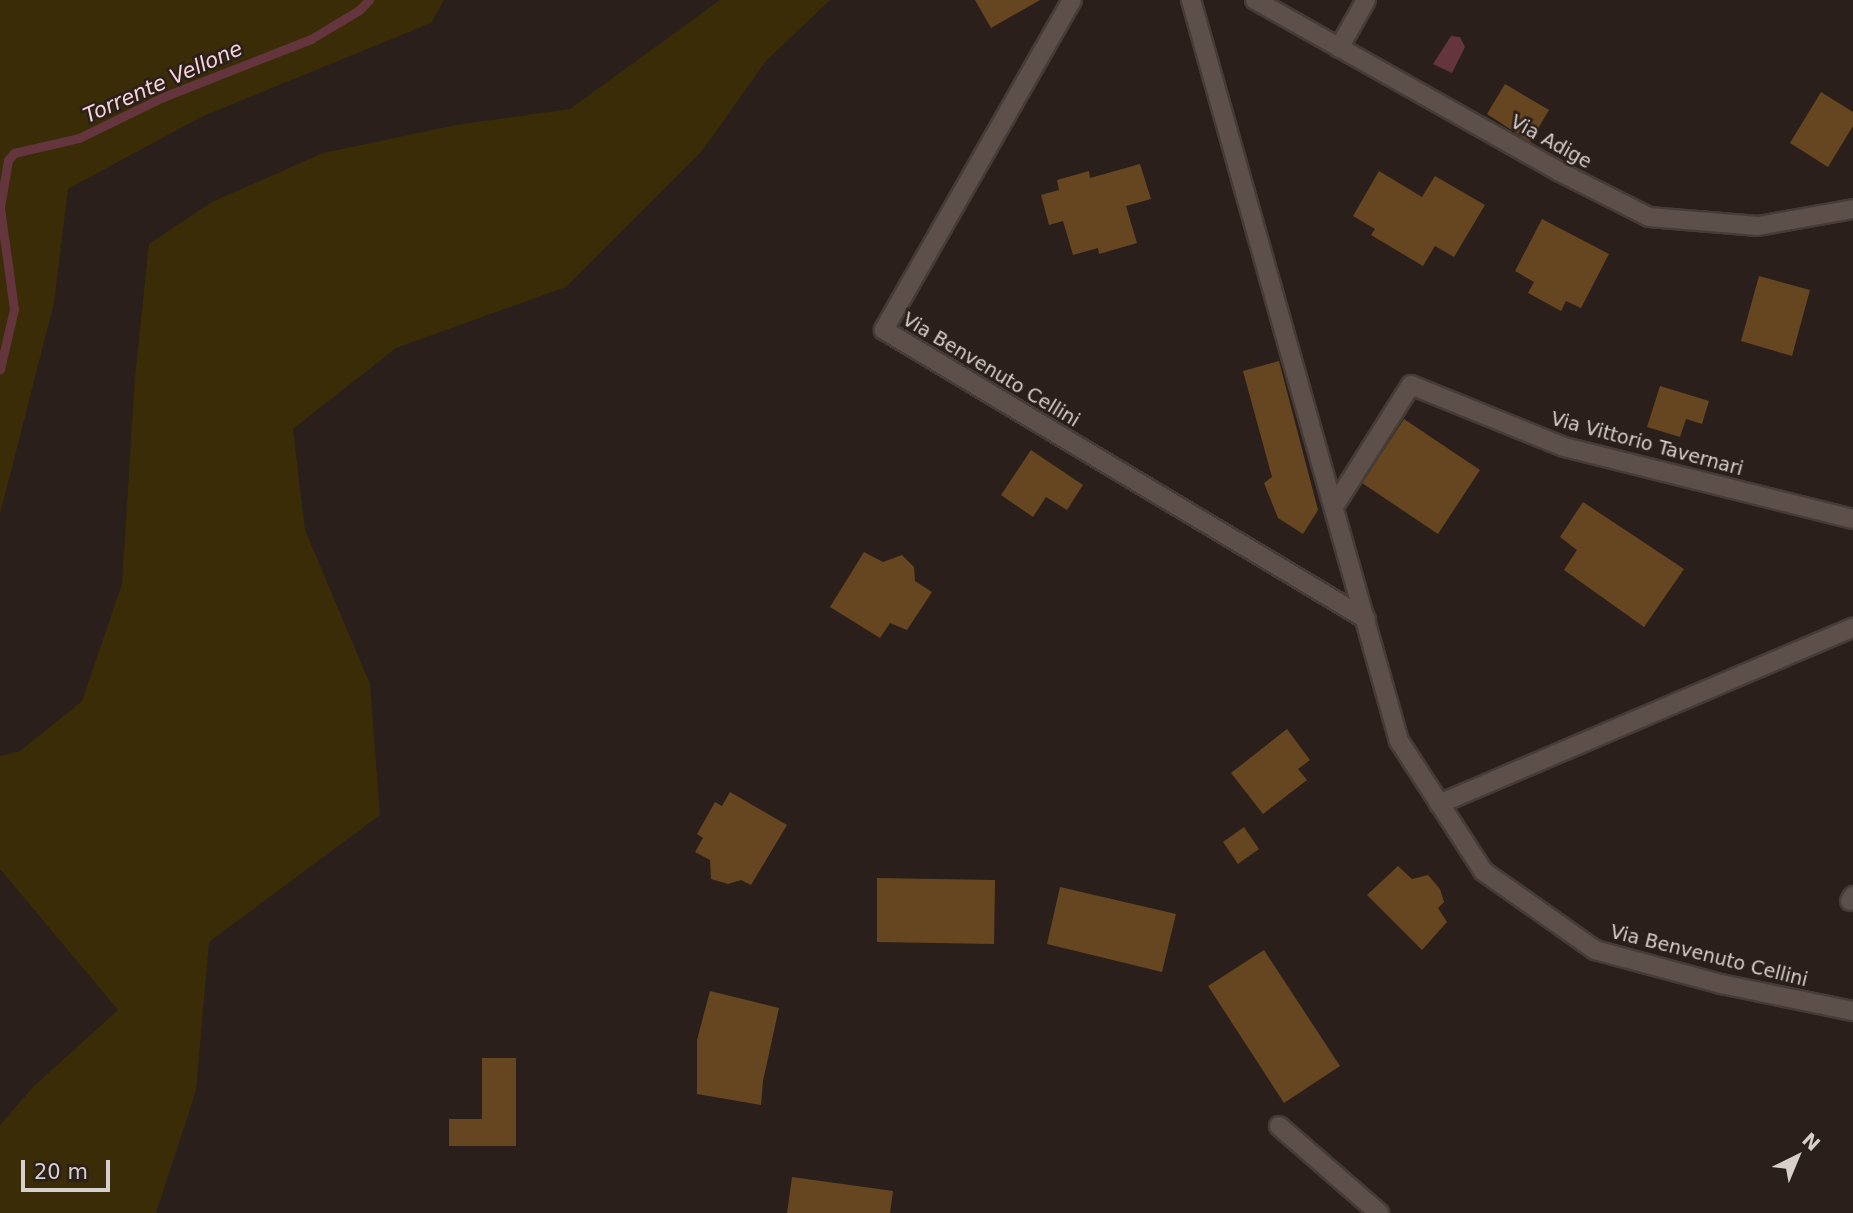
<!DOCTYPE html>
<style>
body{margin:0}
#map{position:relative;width:1853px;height:1213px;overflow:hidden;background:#2a1f1a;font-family:"DejaVu Sans",sans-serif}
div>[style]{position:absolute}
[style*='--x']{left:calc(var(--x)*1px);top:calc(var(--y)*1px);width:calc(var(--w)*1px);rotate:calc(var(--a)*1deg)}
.green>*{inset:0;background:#392c07}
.water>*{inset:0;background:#65353e}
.stream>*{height:9px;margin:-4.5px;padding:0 4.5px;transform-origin:4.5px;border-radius:4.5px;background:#65353e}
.building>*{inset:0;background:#664620}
.roads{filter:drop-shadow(2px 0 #453c39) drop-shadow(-2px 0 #453c39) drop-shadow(0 2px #453c39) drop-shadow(0 -2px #453c39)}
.minor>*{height:18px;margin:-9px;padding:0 9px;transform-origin:9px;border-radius:9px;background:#5d504a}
span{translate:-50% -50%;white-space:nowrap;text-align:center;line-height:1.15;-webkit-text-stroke:5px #2a1f1a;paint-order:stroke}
.street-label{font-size:19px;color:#d7cfcc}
.water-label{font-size:21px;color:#f7d4d9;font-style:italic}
.north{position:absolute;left:1762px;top:1122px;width:70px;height:70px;-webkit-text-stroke:5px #2a1f1a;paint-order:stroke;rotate:43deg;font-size:19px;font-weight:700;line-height:28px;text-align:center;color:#d7cfcc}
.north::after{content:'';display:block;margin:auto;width:24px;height:32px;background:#d7cfcc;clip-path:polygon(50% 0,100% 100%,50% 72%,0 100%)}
.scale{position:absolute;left:21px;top:1160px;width:89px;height:32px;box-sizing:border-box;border:4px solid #d7cfcc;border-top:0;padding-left:9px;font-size:21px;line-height:24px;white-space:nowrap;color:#d7cfcc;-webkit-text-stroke:5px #2a1f1a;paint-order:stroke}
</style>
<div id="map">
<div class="green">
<i style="clip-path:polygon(0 0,444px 0,431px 23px,201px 117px,68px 189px,54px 303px,0 514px)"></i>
<i style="clip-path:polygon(720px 0,830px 0,766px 61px,702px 151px,566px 287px,396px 348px,293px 429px,305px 530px,370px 684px,380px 815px,209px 942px,196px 1091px,156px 1213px,0 1213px,0 1125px,34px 1086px,118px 1010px,0 869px,0 756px,20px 751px,82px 701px,122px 584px,135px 376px,149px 244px,212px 202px,323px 153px,456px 125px,570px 109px)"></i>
</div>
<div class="water">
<i style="clip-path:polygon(1451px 36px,1460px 37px,1465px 47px,1452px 73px,1433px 64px)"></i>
</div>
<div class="stream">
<i style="--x:0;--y:207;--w:48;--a:-80.3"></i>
<i style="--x:8;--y:160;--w:9;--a:-49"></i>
<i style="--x:14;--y:153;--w:67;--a:-13"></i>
<i style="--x:79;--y:138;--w:93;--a:-26"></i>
<i style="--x:163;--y:97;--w:159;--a:-21.4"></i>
<i style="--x:311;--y:39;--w:56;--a:-31.1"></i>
<i style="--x:359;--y:10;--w:14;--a:-45"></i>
<i style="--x:0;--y:208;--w:102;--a:82.1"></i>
<i style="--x:14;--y:309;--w:62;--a:103.1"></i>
</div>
<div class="building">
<i style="clip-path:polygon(975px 0,1040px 0,991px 28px)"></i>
<i style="clip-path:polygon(1505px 84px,1549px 110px,1530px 142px,1487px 114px)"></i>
<i style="clip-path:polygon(1821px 92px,1853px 112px,1853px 126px,1828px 167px,1790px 143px)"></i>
<i style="clip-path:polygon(1140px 164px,1151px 199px,1126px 206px,1137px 243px,1099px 254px,1098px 248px,1073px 255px,1063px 221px,1049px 225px,1041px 195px,1059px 190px,1057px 180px,1089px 171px,1090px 178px)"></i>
<i style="clip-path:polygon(1379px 171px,1422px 197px,1435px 176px,1485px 205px,1454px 257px,1435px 246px,1423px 266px,1371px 235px,1375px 229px,1353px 216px)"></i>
<i style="clip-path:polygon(1542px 219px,1609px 254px,1581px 308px,1566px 301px,1561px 311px,1528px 293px,1534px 282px,1515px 271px)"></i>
<i style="clip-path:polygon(1759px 276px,1810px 290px,1792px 356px,1741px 341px)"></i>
<i style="clip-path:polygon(1279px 361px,1318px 510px,1303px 534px,1278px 518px,1264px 483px,1272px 477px,1243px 371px)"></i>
<i style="clip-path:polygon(1660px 386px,1709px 401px,1702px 424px,1686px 419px,1680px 437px,1647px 427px)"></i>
<i style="clip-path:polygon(1404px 419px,1480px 470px,1438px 534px,1362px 483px)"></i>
<i style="clip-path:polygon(1031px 450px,1083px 485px,1067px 510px,1046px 497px,1033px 517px,1001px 495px)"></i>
<i style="clip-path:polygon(1583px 502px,1684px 569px,1644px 627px,1564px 570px,1577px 550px,1560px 537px)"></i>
<i style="clip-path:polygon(864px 552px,883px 562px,902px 555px,914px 567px,915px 581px,932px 592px,907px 630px,890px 623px,880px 638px,830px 607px)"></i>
<i style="clip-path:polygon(1287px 729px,1310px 760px,1298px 769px,1307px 780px,1263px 814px,1231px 773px)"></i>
<i style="clip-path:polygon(730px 792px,787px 825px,751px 885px,741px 880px,728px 884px,711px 879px,710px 860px,695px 852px,703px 838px,697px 834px,715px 802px,722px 806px)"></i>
<i style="clip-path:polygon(1244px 827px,1259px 849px,1238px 864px,1223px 842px)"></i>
<i style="clip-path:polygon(1398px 866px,1412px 879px,1428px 875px,1440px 889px,1444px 902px,1438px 908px,1447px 922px,1422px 950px,1367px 895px)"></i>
<i style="clip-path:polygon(877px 878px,995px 880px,994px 944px,877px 942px)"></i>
<i style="clip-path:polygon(1060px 887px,1176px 914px,1162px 972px,1047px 944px)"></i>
<i style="clip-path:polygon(1264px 950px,1340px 1066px,1284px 1103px,1208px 986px)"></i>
<i style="clip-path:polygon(710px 991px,779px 1008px,763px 1081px,761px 1105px,697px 1094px,697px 1040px)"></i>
<i style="clip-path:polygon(482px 1058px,516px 1058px,516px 1146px,449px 1146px,449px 1119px,482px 1119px)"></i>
<i style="clip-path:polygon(792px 1177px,893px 1191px,890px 1213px,787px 1213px)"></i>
</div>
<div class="roads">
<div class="minor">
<i style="--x:1072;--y:0;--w:380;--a:119.7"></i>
<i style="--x:884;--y:330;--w:562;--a:30.95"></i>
<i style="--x:1191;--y:0;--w:770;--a:74.32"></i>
<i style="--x:1399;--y:741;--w:155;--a:57.1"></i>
<i style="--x:1483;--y:871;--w:137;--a:35.2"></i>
<i style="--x:1595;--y:950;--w:131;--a:15.1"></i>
<i style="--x:1721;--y:984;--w:135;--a:11.6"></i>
<i style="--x:1255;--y:0;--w:348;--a:29.4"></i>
<i style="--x:1558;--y:171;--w:102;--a:26.8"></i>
<i style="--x:1649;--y:217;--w:109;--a:4.7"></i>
<i style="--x:1758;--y:226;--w:97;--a:-10.1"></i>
<i style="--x:1339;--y:48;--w:55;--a:-60.6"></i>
<i style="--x:1335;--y:505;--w:142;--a:-57.7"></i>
<i style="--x:1411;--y:385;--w:165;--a:22.1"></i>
<i style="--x:1564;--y:447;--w:298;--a:14"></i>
<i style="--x:1439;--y:804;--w:450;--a:-23.1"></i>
<i style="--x:1850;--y:901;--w:6;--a:-59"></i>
<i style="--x:1279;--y:1126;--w:133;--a:41"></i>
</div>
</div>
<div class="street-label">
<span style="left:1551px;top:142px;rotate:29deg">Via Adige</span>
<span style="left:991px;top:370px;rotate:31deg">Via Benvenuto Cellini</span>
<span style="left:1647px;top:444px;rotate:15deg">Via Vittorio Tavernari</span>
<span style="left:1709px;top:956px;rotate:14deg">Via Benvenuto Cellini</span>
</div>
<div class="water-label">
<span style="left:163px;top:82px;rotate:-24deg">Torrente Vellone</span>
</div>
<div class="north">N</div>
<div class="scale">20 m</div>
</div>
